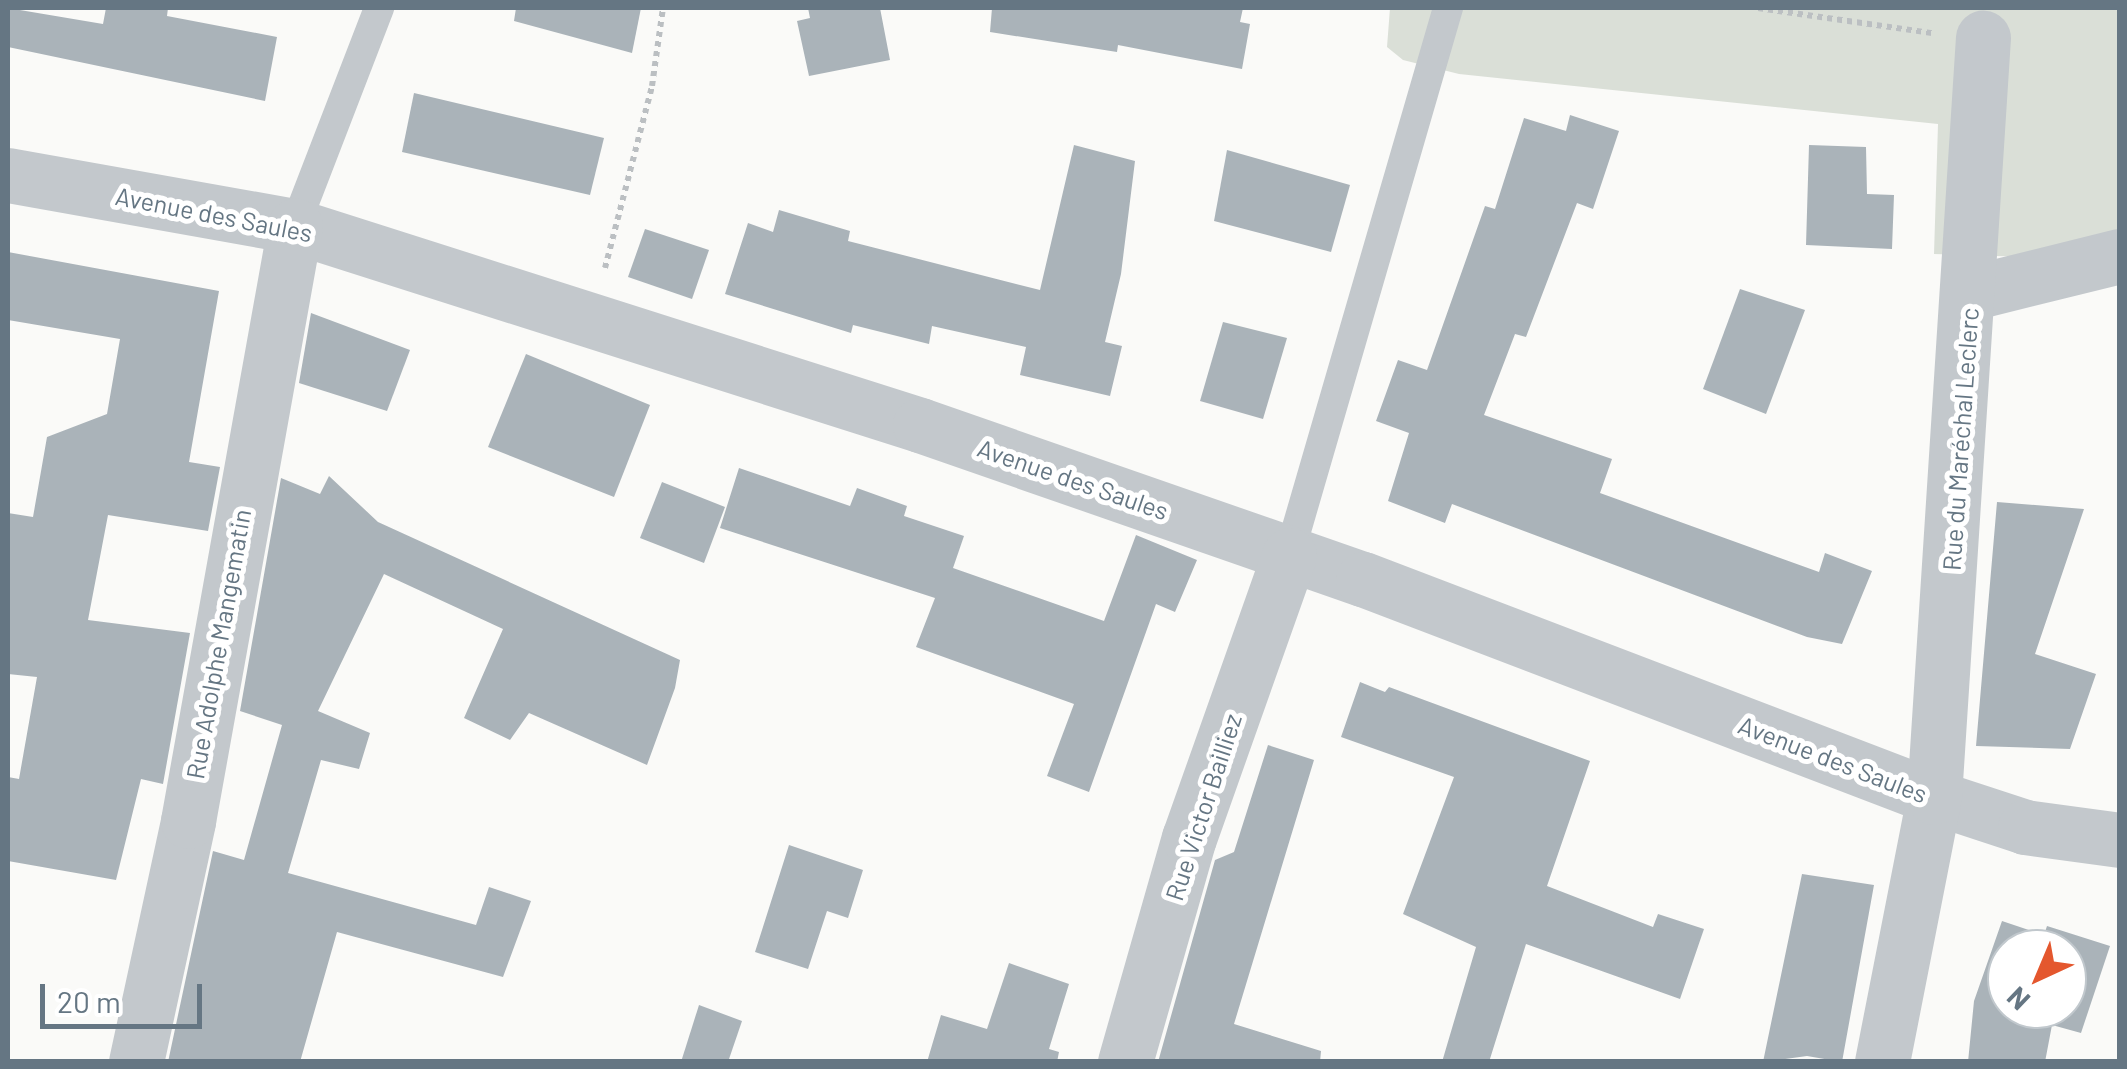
<!DOCTYPE html>
<meta charset="utf-8">
<style>
body{margin:0}
#map{position:relative;width:2127px;height:1069px;overflow:hidden;background:#fafaf8;font-family:Barlow,sans-serif}
div>[style]{position:absolute}
[style*='--x']{left:calc(var(--x)*1px);top:calc(var(--y)*1px);width:calc(var(--w)*1px);rotate:calc(var(--a)*1deg)}
.green>*{inset:0;background:#dadfd7}
.building>*{inset:0;background:#aab3b9}
.path>*{height:6px;margin-top:-3px;transform-origin:0;background:repeating-linear-gradient(90deg,#bbbfc2 0 5px,transparent 0 10px)}
.service>*{height:30px;margin:-15px;padding:0 15px;transform-origin:15px;border-radius:15px;background:#c3c8cc}
.minor>*{height:55px;margin:-27.5px;padding:0 27.5px;transform-origin:27.5px;border-radius:27.5px;background:#c3c8cc}
span{translate:-50% -50%;white-space:nowrap;text-align:center;line-height:1.15;-webkit-text-stroke:10px #fff;paint-order:stroke}
.street-label{font-size:25px;color:#657683}
.frame{position:absolute;inset:0;border:10px solid #657683;pointer-events:none}
.north{position:absolute;left:1987px;top:929px;width:100px;height:100px;box-sizing:border-box;background:#fff;border:2px solid #c1c8cd;border-radius:50%;rotate:224deg;font-size:28px;font-weight:700;line-height:40px;text-align:center;color:#657683}
.north::after{content:'';display:block;margin:auto;width:35px;height:45px;background:#e4572e;clip-path:polygon(50% 0,100% 100%,50% 72%,0 100%)}
.scale{position:absolute;left:40px;top:984px;width:162px;height:45px;box-sizing:border-box;border:5px solid #657683;border-top:0;padding-left:12px;font-size:30px;line-height:35px;white-space:nowrap;color:#657683;-webkit-text-stroke:8px #fff;paint-order:stroke}
</style>
<div id="map">
<div class="green">
<i style="clip-path:polygon(1390px 8px,2119px 8px,2119px 233px,2028px 257px,1934px 254px,1938px 124px,1459px 74px,1403px 60px,1387px 47px)"></i>
</div>
<div class="building">
<i style="clip-path:polygon(8px 8px,103px 24px,106px 8px,168px 8px,167px 16px,277px 37px,265px 101px,8px 47px)"></i>
<i style="clip-path:polygon(516px 8px,641px 8px,632px 53px,514px 21px)"></i>
<i style="clip-path:polygon(808px 8px,880px 8px,890px 60px,809px 76px,797px 21px,810px 18px)"></i>
<i style="clip-path:polygon(992px 8px,1243px 8px,1240px 22px,1250px 24px,1242px 69px,1118px 45px,1117px 52px,990px 32px)"></i>
<i style="clip-path:polygon(414px 93px,604px 138px,590px 195px,402px 152px)"></i>
<i style="clip-path:polygon(1570px 115px,1619px 131px,1593px 209px,1577px 203px,1526px 337px,1515px 334px,1484px 415px,1612px 459px,1600px 493px,1819px 572px,1825px 553px,1872px 571px,1842px 644px,1807px 637px,1452px 504px,1445px 523px,1388px 501px,1409px 433px,1376px 421px,1398px 360px,1427px 370px,1485px 206px,1495px 209px,1524px 118px,1566px 131px)"></i>
<i style="clip-path:polygon(1074px 145px,1135px 161px,1121px 274px,1105px 342px,1122px 346px,1110px 396px,1020px 375px,1026px 347px,932px 326px,929px 344px,853px 325px,851px 333px,725px 294px,748px 223px,773px 232px,779px 210px,850px 231px,848px 241px,1040px 290px)"></i>
<i style="clip-path:polygon(1809px 145px,1866px 147px,1867px 194px,1894px 195px,1892px 249px,1806px 245px)"></i>
<i style="clip-path:polygon(1227px 150px,1350px 185px,1331px 252px,1214px 221px)"></i>
<i style="clip-path:polygon(645px 229px,709px 250px,692px 299px,628px 277px)"></i>
<i style="clip-path:polygon(8px 252px,219px 291px,189px 462px,220px 467px,208px 531px,108px 515px,88px 620px,190px 633px,163px 784px,141px 779px,116px 880px,8px 861px,8px 777px,19px 779px,37px 677px,8px 674px,8px 513px,33px 517px,47px 437px,107px 414px,120px 339px,8px 320px)"></i>
<i style="clip-path:polygon(1740px 289px,1805px 310px,1766px 414px,1703px 389px)"></i>
<i style="clip-path:polygon(311px 313px,410px 350px,387px 411px,299px 383px)"></i>
<i style="clip-path:polygon(1223px 322px,1287px 338px,1263px 419px,1200px 401px)"></i>
<i style="clip-path:polygon(526px 354px,650px 405px,614px 497px,488px 447px)"></i>
<i style="clip-path:polygon(739px 468px,850px 506px,857px 488px,907px 506px,904px 516px,964px 536px,953px 568px,1104px 621px,1136px 535px,1197px 560px,1175px 612px,1156px 604px,1089px 792px,1047px 776px,1074px 704px,916px 647px,935px 598px,720px 528px)"></i>
<i style="clip-path:polygon(329px 476px,378px 522px,680px 660px,675px 688px,647px 765px,529px 713px,510px 740px,464px 718px,503px 629px,384px 574px,318px 711px,370px 733px,359px 769px,321px 760px,288px 873px,476px 925px,489px 887px,531px 901px,503px 977px,337px 932px,300px 1062px,168px 1062px,213px 851px,244px 860px,282px 725px,240px 711px,281px 478px,320px 494px)"></i>
<i style="clip-path:polygon(662px 482px,725px 507px,704px 563px,640px 538px)"></i>
<i style="clip-path:polygon(1997px 502px,2084px 509px,2035px 654px,2096px 674px,2070px 749px,1976px 746px)"></i>
<i style="clip-path:polygon(1360px 682px,1385px 692px,1389px 687px,1590px 761px,1547px 886px,1653px 927px,1658px 914px,1704px 929px,1680px 999px,1526px 944px,1489px 1062px,1442px 1062px,1476px 947px,1403px 914px,1454px 777px,1341px 737px)"></i>
<i style="clip-path:polygon(1268px 745px,1314px 760px,1234px 1024px,1321px 1051px,1320px 1062px,1158px 1062px,1215px 860px,1234px 852px)"></i>
<i style="clip-path:polygon(789px 845px,863px 870px,848px 918px,827px 911px,808px 969px,755px 952px)"></i>
<i style="clip-path:polygon(1802px 874px,1874px 885px,1842px 1062px,1807px 1056px,1763px 1062px)"></i>
<i style="clip-path:polygon(evenodd,2002px 921px,2044px 935px,2047px 926px,2110px 946px,2081px 1033px,2052px 1025px,2045px 1062px,1968px 1062px,1974px 1001px,2002px 921px,2007px 949px,2067px 949px,2067px 1009px,2007px 1009px,2007px 949px)"></i>
<i style="clip-path:polygon(1009px 963px,1069px 984px,1049px 1049px,1059px 1052px,1057px 1062px,927px 1062px,941px 1015px,987px 1029px)"></i>
<i style="clip-path:polygon(699px 1005px,742px 1021px,728px 1062px,681px 1062px)"></i>
</div>
<div class="path">
<i style="--x:1758;--y:8;--w:176;--a:8.2"></i>
<i style="--x:605;--y:268;--w:188;--a:-75.5"></i>
<i style="--x:652;--y:86;--w:79;--a:-82"></i>
</div>
<div class="service">
<i style="--x:295;--y:226;--w:234;--a:-68.9"></i>
<i style="--x:1289;--y:555;--w:570;--a:-73.79"></i>
</div>
<div class="minor">
<i style="--x:8;--y:175;--w:291;--a:10.1"></i>
<i style="--x:295;--y:226;--w:656;--a:17.66"></i>
<i style="--x:920;--y:425;--w:469;--a:19.2"></i>
<i style="--x:1363;--y:579;--w:611;--a:20.9"></i>
<i style="--x:1934;--y:797;--w:96;--a:18.2"></i>
<i style="--x:2025;--y:827;--w:96;--a:7.8"></i>
<i style="--x:1970;--y:293;--w:154;--a:-13.9"></i>
<i style="--x:136;--y:1062;--w:247;--a:-77.8"></i>
<i style="--x:188;--y:821;--w:605;--a:-79.81"></i>
<i style="--x:1125;--y:1062;--w:233;--a:-74.1"></i>
<i style="--x:1189;--y:838;--w:300;--a:-70.5"></i>
<i style="--x:1882;--y:1062;--w:270;--a:-78.9"></i>
<i style="--x:1934;--y:797;--w:761;--a:-86.31"></i>
</div>
<div class="street-label">
<span style="left:214px;top:214px;rotate:11deg">Avenue des Saules</span>
<span style="left:1960px;top:439px;rotate:-86deg">Rue du Maréchal Leclerc</span>
<span style="left:1073px;top:479px;rotate:19deg">Avenue des Saules</span>
<span style="left:218px;top:644px;rotate:-80deg">Rue Adolphe Mangematin</span>
<span style="left:1833px;top:759px;rotate:21deg">Avenue des Saules</span>
<span style="left:1203px;top:807px;rotate:-72deg">Rue Victor Bailliez</span>
</div>
<div class="frame"></div>
<div class="north">N</div>
<div class="scale">20 m</div>
</div>
